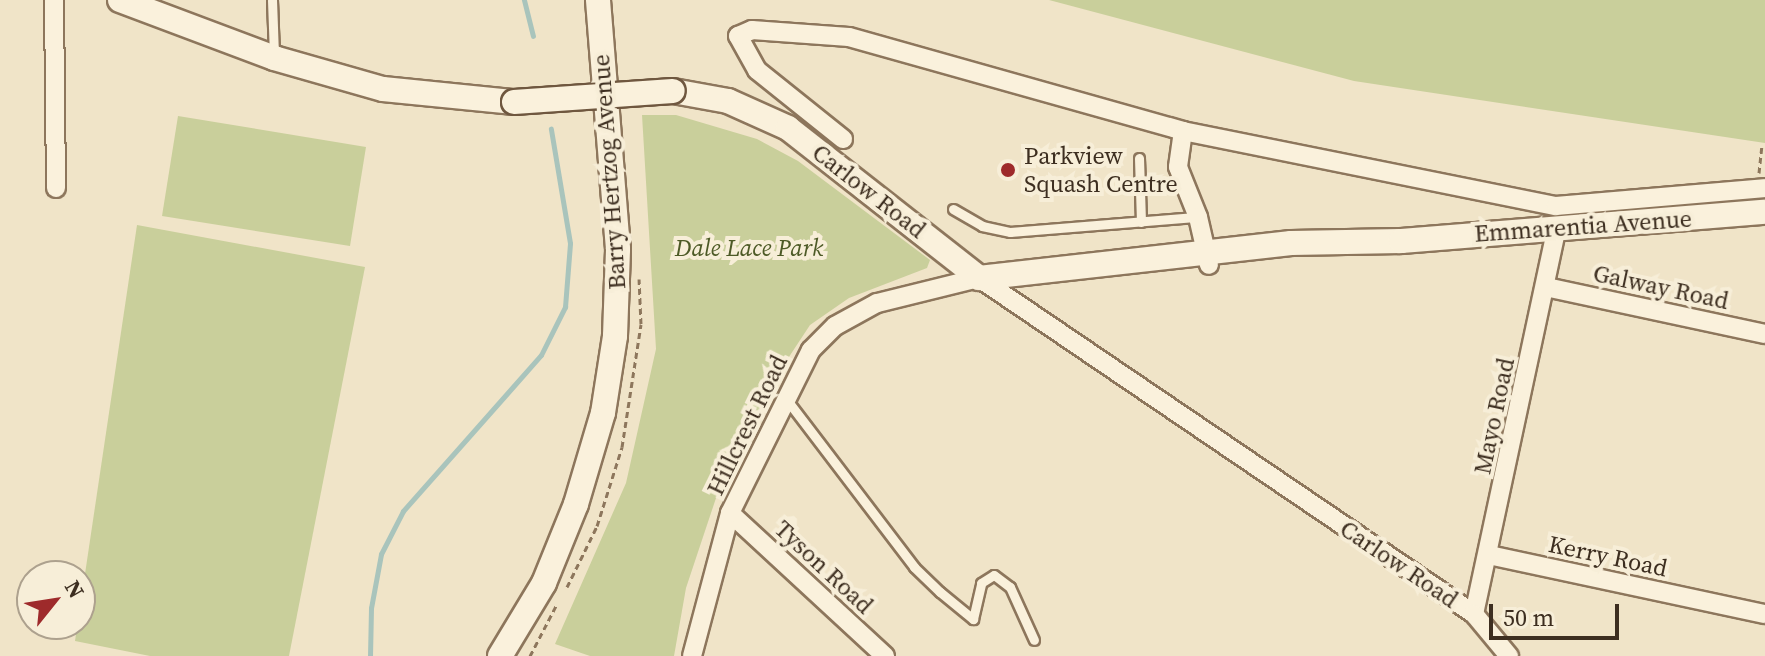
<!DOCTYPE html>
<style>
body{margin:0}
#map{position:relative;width:1765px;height:656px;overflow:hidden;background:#f0e4c8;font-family:"Source Serif 4",serif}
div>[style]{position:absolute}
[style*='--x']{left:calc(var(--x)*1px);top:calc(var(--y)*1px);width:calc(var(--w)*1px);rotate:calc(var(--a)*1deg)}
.green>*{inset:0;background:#c9cf9b}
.stream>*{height:5px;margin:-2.5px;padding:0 2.5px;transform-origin:2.5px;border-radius:2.5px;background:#a9c4bc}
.path>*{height:3px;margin-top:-1.5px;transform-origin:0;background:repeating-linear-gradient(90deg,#8d765c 0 6px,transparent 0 10px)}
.roads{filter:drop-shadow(2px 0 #8d765c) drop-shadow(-2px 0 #8d765c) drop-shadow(0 2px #8d765c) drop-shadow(0 -2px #8d765c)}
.lane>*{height:9px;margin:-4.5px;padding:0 4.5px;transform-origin:4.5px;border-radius:4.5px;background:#faf1dc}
.street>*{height:18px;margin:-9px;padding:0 9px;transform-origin:9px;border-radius:9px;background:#faf1dc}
.secondary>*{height:24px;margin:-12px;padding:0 12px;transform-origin:12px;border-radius:12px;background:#faf1dc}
.bridges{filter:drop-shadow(2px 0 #6f573f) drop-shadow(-2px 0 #6f573f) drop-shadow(0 2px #6f573f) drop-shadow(0 -2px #6f573f)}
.secondary-bridge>*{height:24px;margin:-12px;padding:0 12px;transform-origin:12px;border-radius:12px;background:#faf1dc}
.dots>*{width:22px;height:22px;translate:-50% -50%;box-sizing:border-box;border:4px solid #f7eed8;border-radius:50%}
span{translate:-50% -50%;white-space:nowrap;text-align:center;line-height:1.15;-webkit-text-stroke:8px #f7eed8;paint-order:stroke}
.poi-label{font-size:24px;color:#3d2e20}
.left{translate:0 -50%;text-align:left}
.street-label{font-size:24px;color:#3d2e20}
.park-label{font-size:24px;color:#4d5a26;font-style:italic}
.north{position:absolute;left:16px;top:560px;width:80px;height:80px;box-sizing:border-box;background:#f7eed8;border:2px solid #ada18e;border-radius:50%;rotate:60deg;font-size:22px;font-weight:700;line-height:32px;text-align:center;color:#3d2e20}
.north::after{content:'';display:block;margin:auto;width:28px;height:36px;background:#9e2a2b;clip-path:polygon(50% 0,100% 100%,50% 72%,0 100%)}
.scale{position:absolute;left:1489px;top:604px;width:130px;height:36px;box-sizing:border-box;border:4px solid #3d2e20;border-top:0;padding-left:10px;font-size:24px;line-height:28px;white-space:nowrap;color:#3d2e20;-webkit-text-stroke:6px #f7eed8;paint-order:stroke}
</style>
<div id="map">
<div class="green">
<i style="clip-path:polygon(1049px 0,1765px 0,1765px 143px,1354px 81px)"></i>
<i style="clip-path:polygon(642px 115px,676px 115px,757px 139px,798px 161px,930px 260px,927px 268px,849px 298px,810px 325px,783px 366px,720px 486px,686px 588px,674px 656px,590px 656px,555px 644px,626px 483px,656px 349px)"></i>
<i style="clip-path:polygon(178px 116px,366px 147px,350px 246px,162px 216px)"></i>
<i style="clip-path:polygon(137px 225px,365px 267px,289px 656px,150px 656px,75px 641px)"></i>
</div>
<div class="stream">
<i style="--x:524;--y:0;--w:37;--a:76"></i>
<i style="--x:370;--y:656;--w:48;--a:-88.8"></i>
<i style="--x:371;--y:608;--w:55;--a:-79.5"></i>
<i style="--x:381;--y:554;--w:48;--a:-62.9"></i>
<i style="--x:403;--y:511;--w:208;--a:-48.5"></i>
<i style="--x:541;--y:355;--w:54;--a:-63.4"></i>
<i style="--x:565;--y:307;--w:64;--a:-85.5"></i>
<i style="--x:570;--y:243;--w:116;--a:-99.5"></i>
</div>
<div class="path">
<i style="--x:1759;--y:173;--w:28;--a:-84"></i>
<i style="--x:567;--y:587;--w:68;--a:-63.8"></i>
<i style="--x:597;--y:526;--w:83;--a:-72.4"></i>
<i style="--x:622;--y:447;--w:124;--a:-81.2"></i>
<i style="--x:641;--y:324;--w:45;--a:-92.5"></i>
<i style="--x:530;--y:656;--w:59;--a:-62.6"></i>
</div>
<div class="roads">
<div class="lane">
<i style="--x:272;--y:0;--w:54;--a:87.9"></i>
<i style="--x:1139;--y:158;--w:64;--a:88.2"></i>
<i style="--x:953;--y:209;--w:34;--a:30"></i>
<i style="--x:982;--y:226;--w:29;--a:12"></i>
<i style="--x:1010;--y:232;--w:189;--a:-4.6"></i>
<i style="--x:787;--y:400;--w:210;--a:52.7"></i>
<i style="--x:914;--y:567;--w:36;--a:44"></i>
<i style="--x:940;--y:592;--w:43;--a:39.3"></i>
<i style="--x:973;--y:619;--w:37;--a:-77"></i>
<i style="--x:981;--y:583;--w:15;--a:-32"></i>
<i style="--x:994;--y:575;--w:20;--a:37"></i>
<i style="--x:1010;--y:587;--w:58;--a:65.6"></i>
</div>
<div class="street">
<i style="--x:54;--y:0;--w:188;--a:89.4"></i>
<i style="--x:1183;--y:131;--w:36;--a:98"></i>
<i style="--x:1178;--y:167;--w:54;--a:68.2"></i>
<i style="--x:1198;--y:217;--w:49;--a:77.1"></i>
<i style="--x:843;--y:139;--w:110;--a:-141.3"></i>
<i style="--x:757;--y:70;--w:39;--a:-119"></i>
<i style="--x:738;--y:36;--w:15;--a:-23"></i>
<i style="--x:752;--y:30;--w:97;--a:4.1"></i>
<i style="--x:849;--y:37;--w:347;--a:15.7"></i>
<i style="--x:1183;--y:131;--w:380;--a:11.4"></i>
<i style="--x:1556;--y:206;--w:210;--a:-4.9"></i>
<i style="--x:1546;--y:287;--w:224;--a:12.1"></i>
<i style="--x:730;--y:513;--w:211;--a:42.7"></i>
<i style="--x:1489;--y:555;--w:282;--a:12.1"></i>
<i style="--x:1474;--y:614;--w:395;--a:-77.9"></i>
<i style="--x:692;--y:656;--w:148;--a:-75.1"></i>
<i style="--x:730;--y:513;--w:182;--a:-63.6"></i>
<i style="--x:811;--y:350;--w:34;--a:-45"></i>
<i style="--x:835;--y:326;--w:48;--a:-28.7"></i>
<i style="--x:877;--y:303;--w:105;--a:-13.8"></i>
<i style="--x:979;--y:278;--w:598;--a:34.17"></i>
<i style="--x:1474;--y:614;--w:55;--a:50.2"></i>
</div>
<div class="secondary">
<i style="--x:120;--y:0;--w:165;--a:20.6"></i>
<i style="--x:274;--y:58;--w:113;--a:15.9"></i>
<i style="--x:383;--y:89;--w:132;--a:5.7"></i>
<i style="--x:673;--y:91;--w:56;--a:10.3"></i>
<i style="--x:728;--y:101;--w:66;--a:24.2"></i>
<i style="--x:788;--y:128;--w:243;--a:38.1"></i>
<i style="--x:979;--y:278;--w:314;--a:-6.4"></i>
<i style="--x:1291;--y:243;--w:110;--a:-1"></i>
<i style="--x:1401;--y:241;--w:365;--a:-4.6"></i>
<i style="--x:500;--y:656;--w:85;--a:-58.9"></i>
<i style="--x:544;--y:583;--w:85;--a:-67.9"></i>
<i style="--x:576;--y:504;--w:95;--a:-73.5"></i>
<i style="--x:603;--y:413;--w:78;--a:-81.1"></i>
<i style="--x:615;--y:336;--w:87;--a:-88"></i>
<i style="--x:618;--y:249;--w:250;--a:-94.6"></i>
</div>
</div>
<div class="bridges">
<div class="secondary-bridge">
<i style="--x:514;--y:102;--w:159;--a:-4"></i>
</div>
</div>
<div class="dots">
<i style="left:1008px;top:170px;background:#9e2a2b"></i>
</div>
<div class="poi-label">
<span class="left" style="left:1024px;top:170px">Parkview<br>Squash Centre</span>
</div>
<div class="street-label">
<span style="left:609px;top:172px;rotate:-94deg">Barry Hertzog Avenue</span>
<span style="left:869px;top:191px;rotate:38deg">Carlow Road</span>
<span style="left:1583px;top:226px;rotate:-4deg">Emmarentia Avenue</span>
<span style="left:1661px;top:287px;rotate:12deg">Galway Road</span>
<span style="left:1494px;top:416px;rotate:-78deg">Mayo Road</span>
<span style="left:747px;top:425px;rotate:-64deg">Hillcrest Road</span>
<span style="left:1608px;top:556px;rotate:12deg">Kerry Road</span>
<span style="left:1399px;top:564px;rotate:34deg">Carlow Road</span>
<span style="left:824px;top:567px;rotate:43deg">Tyson Road</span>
</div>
<div class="park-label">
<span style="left:749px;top:248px">Dale Lace Park</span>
</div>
<div class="north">N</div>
<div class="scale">50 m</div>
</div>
